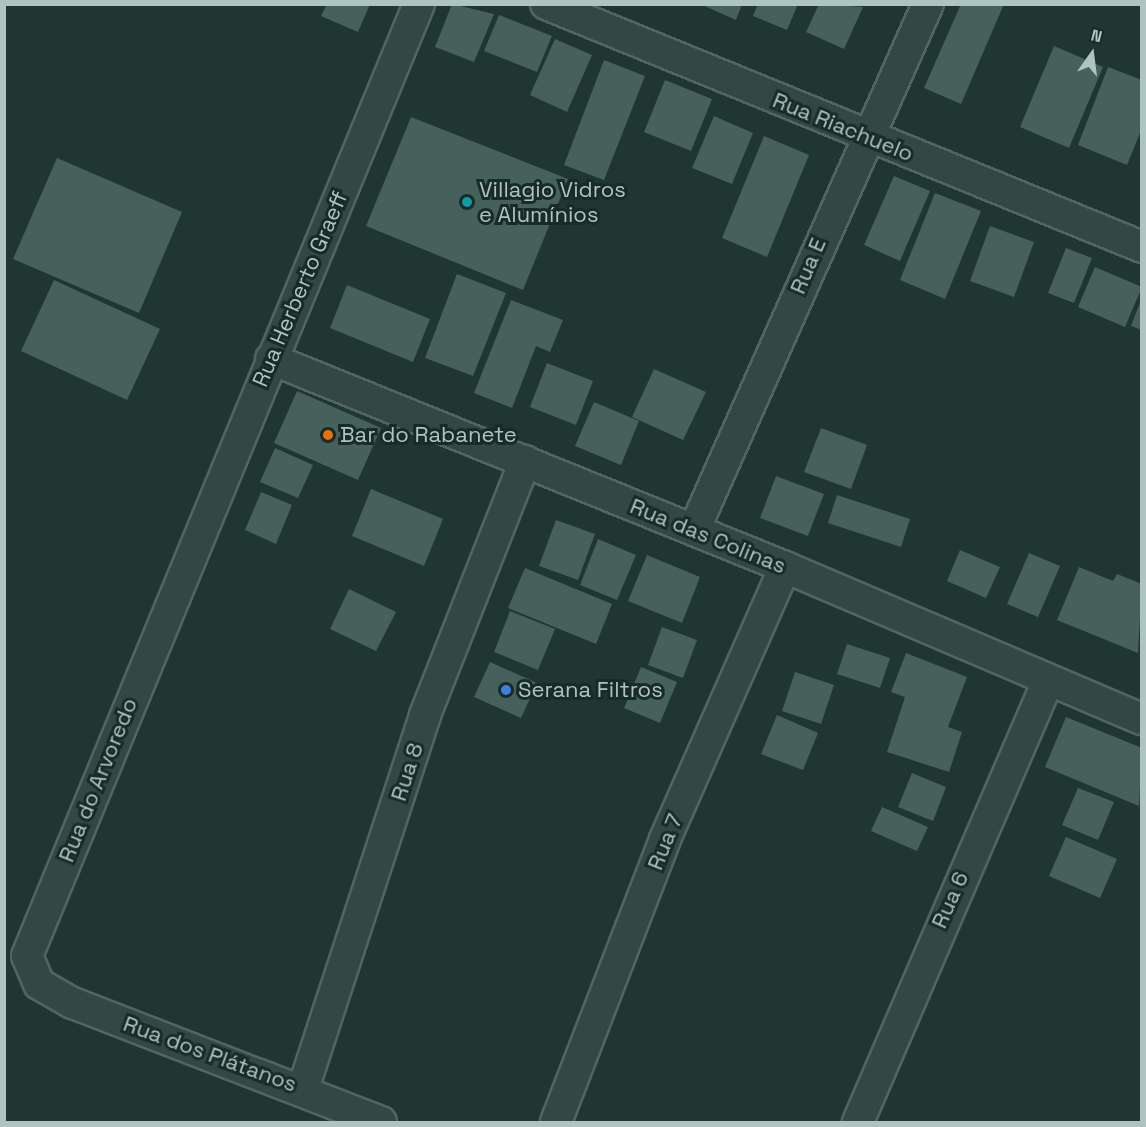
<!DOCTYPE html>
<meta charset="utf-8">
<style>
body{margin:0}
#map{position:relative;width:1146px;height:1127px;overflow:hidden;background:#203632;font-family:"Space Grotesk",sans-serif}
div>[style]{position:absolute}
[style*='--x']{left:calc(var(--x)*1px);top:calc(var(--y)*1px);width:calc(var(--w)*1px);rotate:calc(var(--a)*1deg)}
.building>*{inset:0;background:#46605c}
.roads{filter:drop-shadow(2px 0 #516562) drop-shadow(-2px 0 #516562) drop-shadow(0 2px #516562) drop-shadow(0 -2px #516562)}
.minor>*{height:30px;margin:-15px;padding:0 15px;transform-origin:15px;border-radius:15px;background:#334744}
.dots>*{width:16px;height:16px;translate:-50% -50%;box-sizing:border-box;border:3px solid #192b28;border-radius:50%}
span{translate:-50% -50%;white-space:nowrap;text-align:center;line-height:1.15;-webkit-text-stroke:6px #192b28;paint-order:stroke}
.street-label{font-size:22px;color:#adc4c1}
.poi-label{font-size:22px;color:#adc4c1}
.left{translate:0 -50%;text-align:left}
.frame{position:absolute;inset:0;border:6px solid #adc4c1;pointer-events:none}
.north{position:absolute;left:1062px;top:24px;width:60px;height:60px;-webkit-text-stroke:4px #192b28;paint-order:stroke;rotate:14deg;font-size:16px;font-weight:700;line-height:24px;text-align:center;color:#adc4c1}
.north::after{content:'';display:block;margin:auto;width:21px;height:27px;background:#adc4c1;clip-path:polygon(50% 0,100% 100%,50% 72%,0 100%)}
</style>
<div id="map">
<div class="building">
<i style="clip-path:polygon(327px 4px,370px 4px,358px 32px,321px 16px)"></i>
<i style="clip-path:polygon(452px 4px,494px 14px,474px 62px,435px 47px)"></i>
<i style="clip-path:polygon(700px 4px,742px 4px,736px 20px)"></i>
<i style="clip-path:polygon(758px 4px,798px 4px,787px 30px,753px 16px)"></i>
<i style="clip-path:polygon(819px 4px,863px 7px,844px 49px,806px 32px)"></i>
<i style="clip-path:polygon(961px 4px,1004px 4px,961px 104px,924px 88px)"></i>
<i style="clip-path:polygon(499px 15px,552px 36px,537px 72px,484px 51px)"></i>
<i style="clip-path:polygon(555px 39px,592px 55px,567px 112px,530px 95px)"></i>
<i style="clip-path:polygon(1054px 46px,1103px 67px,1069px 148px,1020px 127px)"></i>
<i style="clip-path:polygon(604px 60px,645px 76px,604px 180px,564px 165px)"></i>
<i style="clip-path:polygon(1108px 67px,1142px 80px,1142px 128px,1127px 165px,1078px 145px)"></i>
<i style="clip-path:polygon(665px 80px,712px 99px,691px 151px,644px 132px)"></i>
<i style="clip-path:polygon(714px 116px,753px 133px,732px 184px,692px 168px)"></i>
<i style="clip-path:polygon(411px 117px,568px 179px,523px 290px,366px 226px)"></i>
<i style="clip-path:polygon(764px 136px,809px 155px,767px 257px,722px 238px)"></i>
<i style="clip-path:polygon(57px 158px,182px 212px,139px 313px,13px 259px)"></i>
<i style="clip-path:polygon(894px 176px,930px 191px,900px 261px,864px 245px)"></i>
<i style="clip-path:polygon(935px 193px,981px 211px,945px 299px,900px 280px)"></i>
<i style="clip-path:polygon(990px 226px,1034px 242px,1014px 297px,970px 281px)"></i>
<i style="clip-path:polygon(1066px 248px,1092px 258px,1074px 303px,1048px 293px)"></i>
<i style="clip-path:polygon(1095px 267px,1142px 287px,1125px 327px,1078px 307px)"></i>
<i style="clip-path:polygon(457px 274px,506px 293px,473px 376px,425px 358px)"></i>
<i style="clip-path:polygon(54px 280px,160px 329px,127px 400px,21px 351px)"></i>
<i style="clip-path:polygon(347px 285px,430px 319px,413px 362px,330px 328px)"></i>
<i style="clip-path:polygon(511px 300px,563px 320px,550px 352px,536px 346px,512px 408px,474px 393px)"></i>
<i style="clip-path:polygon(1141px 300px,1142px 300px,1142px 330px,1131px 326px)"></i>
<i style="clip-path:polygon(547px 363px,593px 381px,576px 425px,530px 407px)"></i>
<i style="clip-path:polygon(654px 369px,706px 392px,683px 440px,632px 417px)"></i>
<i style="clip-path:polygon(297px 391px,381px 428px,358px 480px,274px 443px)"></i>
<i style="clip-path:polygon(594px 402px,639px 421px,621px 465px,575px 446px)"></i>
<i style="clip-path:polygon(821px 428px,867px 445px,851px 489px,804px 472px)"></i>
<i style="clip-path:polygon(275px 448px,313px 465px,298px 498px,260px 482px)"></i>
<i style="clip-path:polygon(776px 476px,824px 494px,808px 536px,760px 518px)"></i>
<i style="clip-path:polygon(371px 489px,443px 519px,424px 566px,352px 536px)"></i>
<i style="clip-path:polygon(261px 492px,292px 505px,276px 544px,245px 530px)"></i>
<i style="clip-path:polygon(837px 495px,910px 519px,901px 547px,828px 523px)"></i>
<i style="clip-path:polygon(556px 520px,595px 534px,578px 580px,539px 566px)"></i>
<i style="clip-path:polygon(598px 539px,636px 555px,617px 600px,580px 585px)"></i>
<i style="clip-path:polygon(960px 550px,1000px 567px,986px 598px,947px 581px)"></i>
<i style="clip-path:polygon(1029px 553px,1060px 566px,1038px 617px,1007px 604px)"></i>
<i style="clip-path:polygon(647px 555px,700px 577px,682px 623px,628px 601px)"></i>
<i style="clip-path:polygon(1079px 567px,1113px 581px,1117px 574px,1142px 584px,1138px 653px,1057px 620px)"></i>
<i style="clip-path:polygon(525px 568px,612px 604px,596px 644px,508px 608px)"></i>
<i style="clip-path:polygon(349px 589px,396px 612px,376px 651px,330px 629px)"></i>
<i style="clip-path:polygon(510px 611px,555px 629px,538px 670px,494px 652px)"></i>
<i style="clip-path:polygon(662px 627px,697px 640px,683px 678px,648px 665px)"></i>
<i style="clip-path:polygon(847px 644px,890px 658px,880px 688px,837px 674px)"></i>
<i style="clip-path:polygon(906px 653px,967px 677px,948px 727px,962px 732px,949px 772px,887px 752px,905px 697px,891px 692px)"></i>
<i style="clip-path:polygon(490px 662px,537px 683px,521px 718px,474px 697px)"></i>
<i style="clip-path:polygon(641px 667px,677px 682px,660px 723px,624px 708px)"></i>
<i style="clip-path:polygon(795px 672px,834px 685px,821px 724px,782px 711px)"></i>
<i style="clip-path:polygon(777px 715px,818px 733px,803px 770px,761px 754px)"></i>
<i style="clip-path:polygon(1066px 717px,1142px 748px,1139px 806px,1045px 767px)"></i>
<i style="clip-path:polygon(912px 773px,946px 787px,933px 821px,898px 807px)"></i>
<i style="clip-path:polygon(1078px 788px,1114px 802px,1098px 840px,1062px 825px)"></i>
<i style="clip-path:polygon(882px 807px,928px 827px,917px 851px,871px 831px)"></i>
<i style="clip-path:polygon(1066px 837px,1117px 859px,1100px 898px,1049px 876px)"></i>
</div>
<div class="roads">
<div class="minor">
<i style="--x:546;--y:4;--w:644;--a:22.18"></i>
<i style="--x:271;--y:359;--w:554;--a:22.03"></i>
<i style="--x:785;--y:567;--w:388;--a:23.1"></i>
<i style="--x:694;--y:530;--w:576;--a:-66.02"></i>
<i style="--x:303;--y:1089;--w:393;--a:-71.9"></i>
<i style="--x:425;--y:715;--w:273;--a:-68.5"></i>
<i style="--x:381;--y:1122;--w:331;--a:-158.9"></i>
<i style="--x:72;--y:1003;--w:38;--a:-150"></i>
<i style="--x:39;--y:984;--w:30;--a:-113"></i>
<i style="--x:27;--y:956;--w:1030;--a:-67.62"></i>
<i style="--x:556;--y:1122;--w:303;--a:-68.9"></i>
<i style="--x:665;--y:839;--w:297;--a:-66.2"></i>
<i style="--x:858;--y:1122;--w:480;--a:-66.7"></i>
</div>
</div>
<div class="dots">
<i style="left:467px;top:202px;background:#0f9aa8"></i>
<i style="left:328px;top:435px;background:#e8710a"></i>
<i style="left:506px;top:690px;background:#3f7fe0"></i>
</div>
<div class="street-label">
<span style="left:843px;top:127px;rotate:22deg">Rua Riachuelo</span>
<span style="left:808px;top:266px;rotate:-67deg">Rua E</span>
<span style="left:300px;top:289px;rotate:-67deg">Rua Herberto Graeff</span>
<span style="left:708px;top:536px;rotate:22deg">Rua das Colinas</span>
<span style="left:407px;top:772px;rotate:-72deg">Rua 8</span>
<span style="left:98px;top:780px;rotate:-68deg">Rua do Arvoredo</span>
<span style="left:665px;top:842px;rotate:-68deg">Rua 7</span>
<span style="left:950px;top:900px;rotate:-66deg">Rua 6</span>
<span style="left:210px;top:1054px;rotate:20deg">Rua dos Plátanos</span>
</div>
<div class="poi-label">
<span class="left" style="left:479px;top:202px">Villagio Vidros<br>e Alumínios</span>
<span class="left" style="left:340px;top:435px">Bar do Rabanete</span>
<span class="left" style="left:518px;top:690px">Serana Filtros</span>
</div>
<div class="frame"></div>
<div class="north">N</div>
</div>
